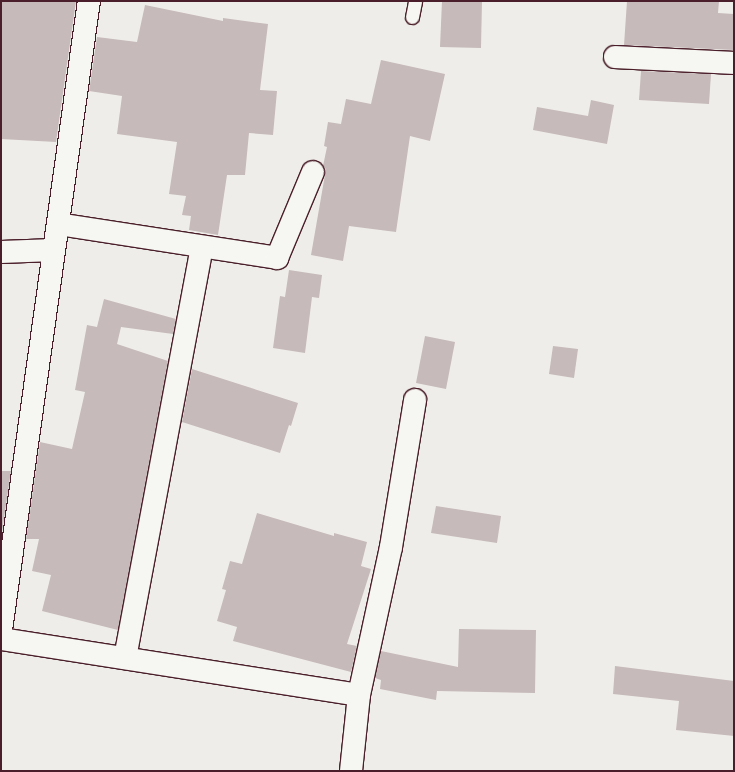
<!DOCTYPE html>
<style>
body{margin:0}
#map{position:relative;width:735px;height:772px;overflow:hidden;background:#efedea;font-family:Itim,sans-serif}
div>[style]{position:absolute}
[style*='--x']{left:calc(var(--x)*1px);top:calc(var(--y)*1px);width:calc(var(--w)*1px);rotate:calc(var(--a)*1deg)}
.building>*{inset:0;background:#c6babb}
.roads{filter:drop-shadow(1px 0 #4a1f2b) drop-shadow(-1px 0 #4a1f2b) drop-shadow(0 1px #4a1f2b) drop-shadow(0 -1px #4a1f2b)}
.lane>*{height:13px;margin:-6.5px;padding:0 6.5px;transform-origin:6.5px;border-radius:6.5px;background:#f6f6f2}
.street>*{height:22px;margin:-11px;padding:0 11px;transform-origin:11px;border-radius:11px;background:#f6f6f2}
span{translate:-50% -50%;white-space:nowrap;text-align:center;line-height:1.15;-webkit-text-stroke:3.5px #f6f6f2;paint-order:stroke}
.frame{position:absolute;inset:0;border:2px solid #4a1f2b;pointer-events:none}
</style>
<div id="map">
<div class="building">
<i style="clip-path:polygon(1px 1px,76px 1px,56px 142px,1px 139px)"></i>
<i style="clip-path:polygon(442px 1px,482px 1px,481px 48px,440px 47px)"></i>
<i style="clip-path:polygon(627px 1px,719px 1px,718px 13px,734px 14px,734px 50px,624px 45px)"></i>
<i style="clip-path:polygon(145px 5px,223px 21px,223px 18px,268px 24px,260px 90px,277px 91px,273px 135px,249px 133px,245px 175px,227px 175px,218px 235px,189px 230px,191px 216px,182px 215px,186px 196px,169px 194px,177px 142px,117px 134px,122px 96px,89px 91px,97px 37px,137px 42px)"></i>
<i style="clip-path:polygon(381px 60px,445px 74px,430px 141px,410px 136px,396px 232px,349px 226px,343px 261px,311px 255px,326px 169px,323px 166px,327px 147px,324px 146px,328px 122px,341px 124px,346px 99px,371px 104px)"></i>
<i style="clip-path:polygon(641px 71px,711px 74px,709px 104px,639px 100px)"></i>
<i style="clip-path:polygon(591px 100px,614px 105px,607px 144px,533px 130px,537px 107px,588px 116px)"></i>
<i style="clip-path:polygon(289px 270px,322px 275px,319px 298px,312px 297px,305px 353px,273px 348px,280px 296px,285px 297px)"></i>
<i style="clip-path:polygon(104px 299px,176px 319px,173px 334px,121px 327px,117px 344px,168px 361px,118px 630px,42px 611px,51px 575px,32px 571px,39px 539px,26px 539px,40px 442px,72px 449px,85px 392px,75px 390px,87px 325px,97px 327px)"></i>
<i style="clip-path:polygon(425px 336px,455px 342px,446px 389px,416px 383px)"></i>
<i style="clip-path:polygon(553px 346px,578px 349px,574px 378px,549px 374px)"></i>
<i style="clip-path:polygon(192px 369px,298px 403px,291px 426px,289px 425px,280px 453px,182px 422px)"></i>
<i style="clip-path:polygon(1px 471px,11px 471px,1px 539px)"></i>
<i style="clip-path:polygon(436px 506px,501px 516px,497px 543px,431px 533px)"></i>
<i style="clip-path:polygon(257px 513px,334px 536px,334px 533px,367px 542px,361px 566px,371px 569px,347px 644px,357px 646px,351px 672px,233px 641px,237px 627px,217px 621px,226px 590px,222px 589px,230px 561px,242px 564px)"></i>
<i style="clip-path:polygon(459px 629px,536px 630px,535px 693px,437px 691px,436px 700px,380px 689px,381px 680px,375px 678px,381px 651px,458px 667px)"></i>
<i style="clip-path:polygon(615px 666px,734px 681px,734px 736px,676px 730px,679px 701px,613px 694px)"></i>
</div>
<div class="roads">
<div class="lane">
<i style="--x:412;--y:17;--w:16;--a:-79"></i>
</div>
<div class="street">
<i style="--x:615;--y:57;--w:119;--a:2.9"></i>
<i style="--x:58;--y:224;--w:222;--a:8.8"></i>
<i style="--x:277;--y:258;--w:93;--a:-67.3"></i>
<i style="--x:1;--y:252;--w:53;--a:-2.2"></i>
<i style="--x:1;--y:630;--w:635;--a:-82.04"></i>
<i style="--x:1;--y:639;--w:362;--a:8.9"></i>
<i style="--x:125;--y:658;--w:418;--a:-79.4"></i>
<i style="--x:351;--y:771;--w:76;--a:-84"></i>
<i style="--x:359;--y:695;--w:151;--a:-77.8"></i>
<i style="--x:391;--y:547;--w:149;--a:-80.7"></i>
</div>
</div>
<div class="frame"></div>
</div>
